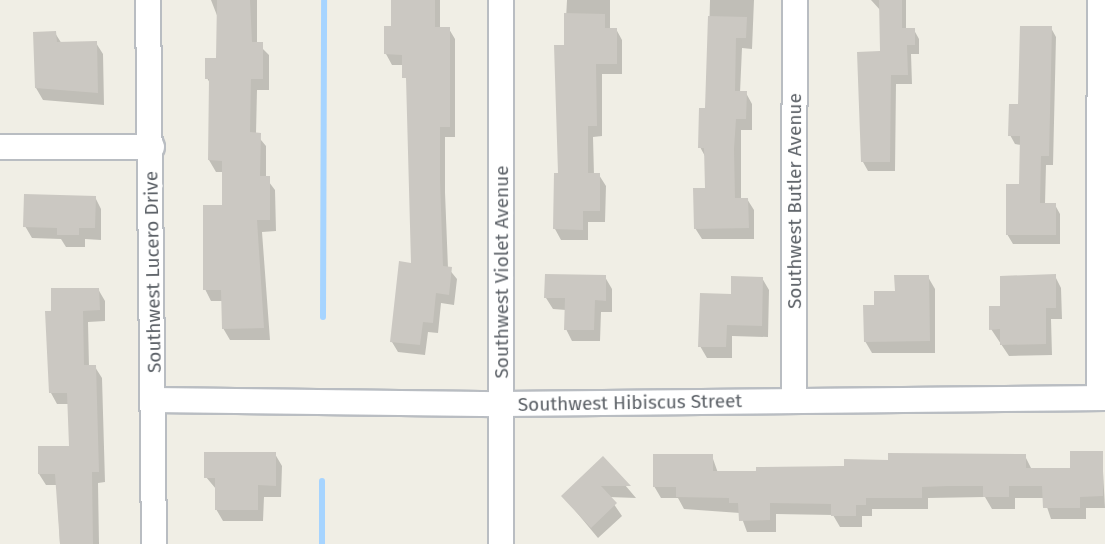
<!DOCTYPE html>
<style>
body{margin:0}
#map{position:relative;width:1105px;height:544px;overflow:hidden;background:#f0eee5;font-family:"Fira Sans",sans-serif}
div>[style]{position:absolute}
[style*='--x']{left:calc(var(--x)*1px);top:calc(var(--y)*1px);width:calc(var(--w)*1px);rotate:calc(var(--a)*1deg)}
.shadow>*{inset:0;background:#0003}
.stream>*{height:6px;margin:-3px;padding:0 3px;transform-origin:3px;border-radius:3px;background:#a6d4ff}
.building>*{inset:0;background:#cbc8c2}
.roads{filter:drop-shadow(2px 0 #b9bdc2) drop-shadow(-2px 0 #b9bdc2) drop-shadow(0 2px #b9bdc2) drop-shadow(0 -2px #b9bdc2)}
.street>*{height:24px;margin:-12px;padding:0 12px;transform-origin:12px;border-radius:12px;background:#fff}
span{translate:-50% -50%;white-space:nowrap;text-align:center;line-height:1.15;-webkit-text-stroke:6px #fff;paint-order:stroke}
.street-label{font-size:19px;color:#5c6167}
</style>
<div id="map">
<div class="shadow">
<i style="clip-path:polygon(211px 0,257px 0,257px 43px,269px 55px,269px 90px,257px 90px,256px 134px,266px 146px,266px 178px,275px 190px,276px 231px,262px 232px,270px 340px,230px 340px,223px 328px,223px 301px,211px 301px,205px 289px,224px 207px,224px 172px,216px 172px,209px 160px,211px 85px,207px 78px,218px 60px,218px 18px)"></i>
<i style="clip-path:polygon(393px 0,440px 0,440px 29px,449px 29px,455px 39px,455px 137px,445px 137px,445px 192px,448px 268px,457px 279px,454px 305px,441px 303px,438px 333px,428px 332px,425px 355px,398px 352px,392px 342px,413px 265px,408px 84px,404px 65px,392px 65px,386px 54px,393px 28px)"></i>
<i style="clip-path:polygon(567px 0,610px 0,610px 29px,616px 29px,622px 40px,622px 74px,602px 74px,602px 136px,593px 137px,594px 175px,599px 175px,606px 186px,605px 222px,588px 222px,588px 240px,561px 240px,555px 229px)"></i>
<i style="clip-path:polygon(710px 0,754px 0,752px 49px,742px 48px,740px 93px,746px 93px,752px 104px,752px 130px,741px 130px,741px 199px,747px 199px,754px 210px,754px 239px,702px 239px,695px 228px,706px 190px,706px 158px,700px 147px,707px 110px)"></i>
<i style="clip-path:polygon(871px 0,906px 0,906px 30px,914px 30px,919px 39px,919px 54px,911px 54px,912px 84px,896px 84px,895px 171px,868px 171px,863px 162px,881px 53px,881px 11px)"></i>
<i style="clip-path:polygon(1051px 28px,1056px 37px,1053px 165px,1046px 165px,1045px 204px,1055px 205px,1060px 214px,1060px 244px,1013px 244px,1007px 234px,1020px 186px,1021px 145px,1015px 144px,1010px 135px)"></i>
<i style="clip-path:polygon(55px 33px,62px 44px,96px 43px,103px 54px,104px 105px,43px 100px,36px 88px)"></i>
<i style="clip-path:polygon(95px 197px,101px 209px,101px 240px,85px 239px,85px 247px,66px 247px,61px 239px,32px 238px,25px 226px)"></i>
<i style="clip-path:polygon(1055px 276px,1061px 288px,1062px 319px,1051px 319px,1052px 355px,1009px 356px,991px 329px,1002px 307px)"></i>
<i style="clip-path:polygon(605px 277px,612px 289px,612px 312px,601px 312px,600px 341px,572px 341px,566px 329px,566px 310px,553px 309px,546px 298px)"></i>
<i style="clip-path:polygon(928px 277px,935px 289px,935px 353px,872px 353px,865px 341px,876px 307px)"></i>
<i style="clip-path:polygon(762px 278px,769px 290px,768px 337px,732px 336px,732px 358px,707px 358px,700px 346px,733px 296px)"></i>
<i style="clip-path:polygon(98px 289px,105px 301px,105px 321px,88px 322px,89px 367px,95px 367px,102px 378px,105px 482px,98px 483px,99px 544px,60px 544px,57px 485px,46px 485px,39px 474px,70px 448px,69px 404px,57px 404px,51px 393px,46px 313px)"></i>
<i style="clip-path:polygon(1102px 453px,1105px 508px,1086px 508px,1086px 519px,1051px 519px,1044px 498px,1015px 498px,1015px 509px,992px 509px,985px 497px,928px 498px,928px 509px,872px 509px,872px 516px,862px 516px,862px 527px,840px 527px,833px 515px,776px 514px,776px 532px,747px 532px,740px 513px,684px 509px,678px 498px,661px 498px,654px 486px,712px 456px,718px 473px,1025px 456px,1032px 470px,1072px 469px)"></i>
<i style="clip-path:polygon(275px 454px,282px 466px,281px 497px,264px 497px,263px 521px,223px 521px,216px 509px,216px 489px,206px 477px)"></i>
<i style="clip-path:polygon(603px 459px,636px 498px,609px 497px,622px 516px,598px 538px,563px 496px)"></i>
</div>
<div class="stream">
<i style="--x:323;--y:317;--w:317;--a:-89.8"></i>
<i style="--x:322;--y:481;--w:63;--a:90"></i>
</div>
<div class="building">
<i style="clip-path:polygon(217px 0,250px 0,252px 42px,263px 42px,263px 79px,251px 79px,250px 132px,261px 133px,260px 176px,270px 176px,270px 220px,257px 220px,264px 328px,222px 329px,221px 290px,203px 290px,203px 205px,222px 205px,222px 161px,208px 160px,209px 79px,205px 79px,205px 58px,216px 58px)"></i>
<i style="clip-path:polygon(391px 0,435px 0,435px 27px,450px 27px,450px 127px,440px 127px,440px 180px,443px 266px,452px 267px,449px 295px,436px 293px,433px 323px,423px 322px,420px 345px,390px 342px,399px 261px,411px 263px,406px 78px,402px 78px,402px 55px,384px 54px,384px 26px,391px 26px)"></i>
<i style="clip-path:polygon(879px 0,902px 0,902px 28px,915px 28px,915px 45px,907px 45px,908px 75px,891px 75px,890px 162px,861px 162px,857px 52px,880px 51px)"></i>
<i style="clip-path:polygon(564px 13px,605px 14px,605px 28px,617px 28px,617px 64px,596px 64px,597px 126px,588px 126px,588px 173px,600px 173px,600px 211px,583px 211px,583px 230px,553px 229px,554px 173px,558px 173px,554px 45px,564px 45px)"></i>
<i style="clip-path:polygon(708px 16px,747px 17px,746px 38px,736px 38px,735px 91px,747px 91px,746px 119px,736px 119px,734px 149px,735px 198px,748px 198px,749px 228px,694px 229px,693px 188px,705px 188px,704px 148px,698px 148px,699px 108px,705px 108px)"></i>
<i style="clip-path:polygon(1020px 26px,1052px 26px,1049px 156px,1041px 156px,1040px 203px,1056px 203px,1056px 235px,1006px 235px,1006px 184px,1019px 184px,1020px 136px,1008px 136px,1009px 104px,1018px 104px)"></i>
<i style="clip-path:polygon(56px 31px,57px 42px,97px 41px,98px 93px,35px 88px,33px 32px)"></i>
<i style="clip-path:polygon(24px 194px,96px 196px,95px 228px,79px 228px,79px 235px,57px 235px,57px 228px,23px 227px)"></i>
<i style="clip-path:polygon(545px 274px,606px 275px,606px 301px,595px 300px,594px 330px,564px 330px,565px 298px,544px 298px)"></i>
<i style="clip-path:polygon(1056px 274px,1056px 308px,1046px 308px,1046px 344px,1000px 345px,1000px 329px,989px 330px,989px 306px,1000px 306px,1000px 276px)"></i>
<i style="clip-path:polygon(894px 275px,929px 275px,930px 341px,864px 342px,863px 305px,874px 305px,874px 291px,895px 291px)"></i>
<i style="clip-path:polygon(731px 276px,763px 277px,762px 326px,727px 325px,726px 347px,698px 347px,700px 293px,731px 294px)"></i>
<i style="clip-path:polygon(51px 288px,99px 288px,100px 310px,83px 311px,84px 365px,96px 365px,99px 472px,92px 472px,93px 544px,60px 544px,55px 474px,38px 474px,38px 446px,69px 446px,67px 393px,49px 393px,45px 311px,51px 311px)"></i>
<i style="clip-path:polygon(1070px 451px,1103px 451px,1103px 496px,1080px 497px,1080px 508px,1043px 508px,1042px 486px,1009px 486px,1009px 497px,983px 497px,983px 486px,948px 486px,922px 487px,922px 498px,866px 498px,866px 505px,856px 505px,856px 516px,831px 516px,831px 504px,770px 503px,770px 520px,739px 521px,738px 503px,729px 503px,729px 498px,676px 497px,676px 487px,653px 487px,653px 454px,713px 454px,713px 471px,756px 471px,756px 467px,844px 466px,844px 459px,888px 460px,888px 453px,1026px 454px,1026px 468px,1070px 468px)"></i>
<i style="clip-path:polygon(204px 452px,276px 452px,276px 486px,258px 485px,258px 510px,215px 510px,215px 478px,204px 478px)"></i>
<i style="clip-path:polygon(603px 456px,631px 486px,601px 486px,617px 503px,591px 528px,561px 496px)"></i>
</div>
<div class="roads">
<div class="street">
<i style="--x:148;--y:0;--w:544;--a:89.37"></i>
<i style="--x:0;--y:147;--w:152;--a:0"></i>
<i style="--x:1099;--y:398;--w:398;--a:-89.9"></i>
<i style="--x:154;--y:400;--w:348;--a:0.7"></i>
<i style="--x:502;--y:404;--w:603;--a:-0.57"></i>
<i style="--x:794;--y:401;--w:401;--a:-89.9"></i>
<i style="--x:501;--y:544;--w:544;--a:-90"></i>
</div>
</div>
<div class="street-label">
<span style="left:795px;top:201px;rotate:-90deg">Southwest Butler Avenue</span>
<span style="left:153px;top:272px;rotate:-91deg">Southwest Lucero Drive</span>
<span style="left:502px;top:272px;rotate:-90deg">Southwest Violet Avenue</span>
<span style="left:630px;top:403px;rotate:-1deg">Southwest Hibiscus Street</span>
</div>
</div>
